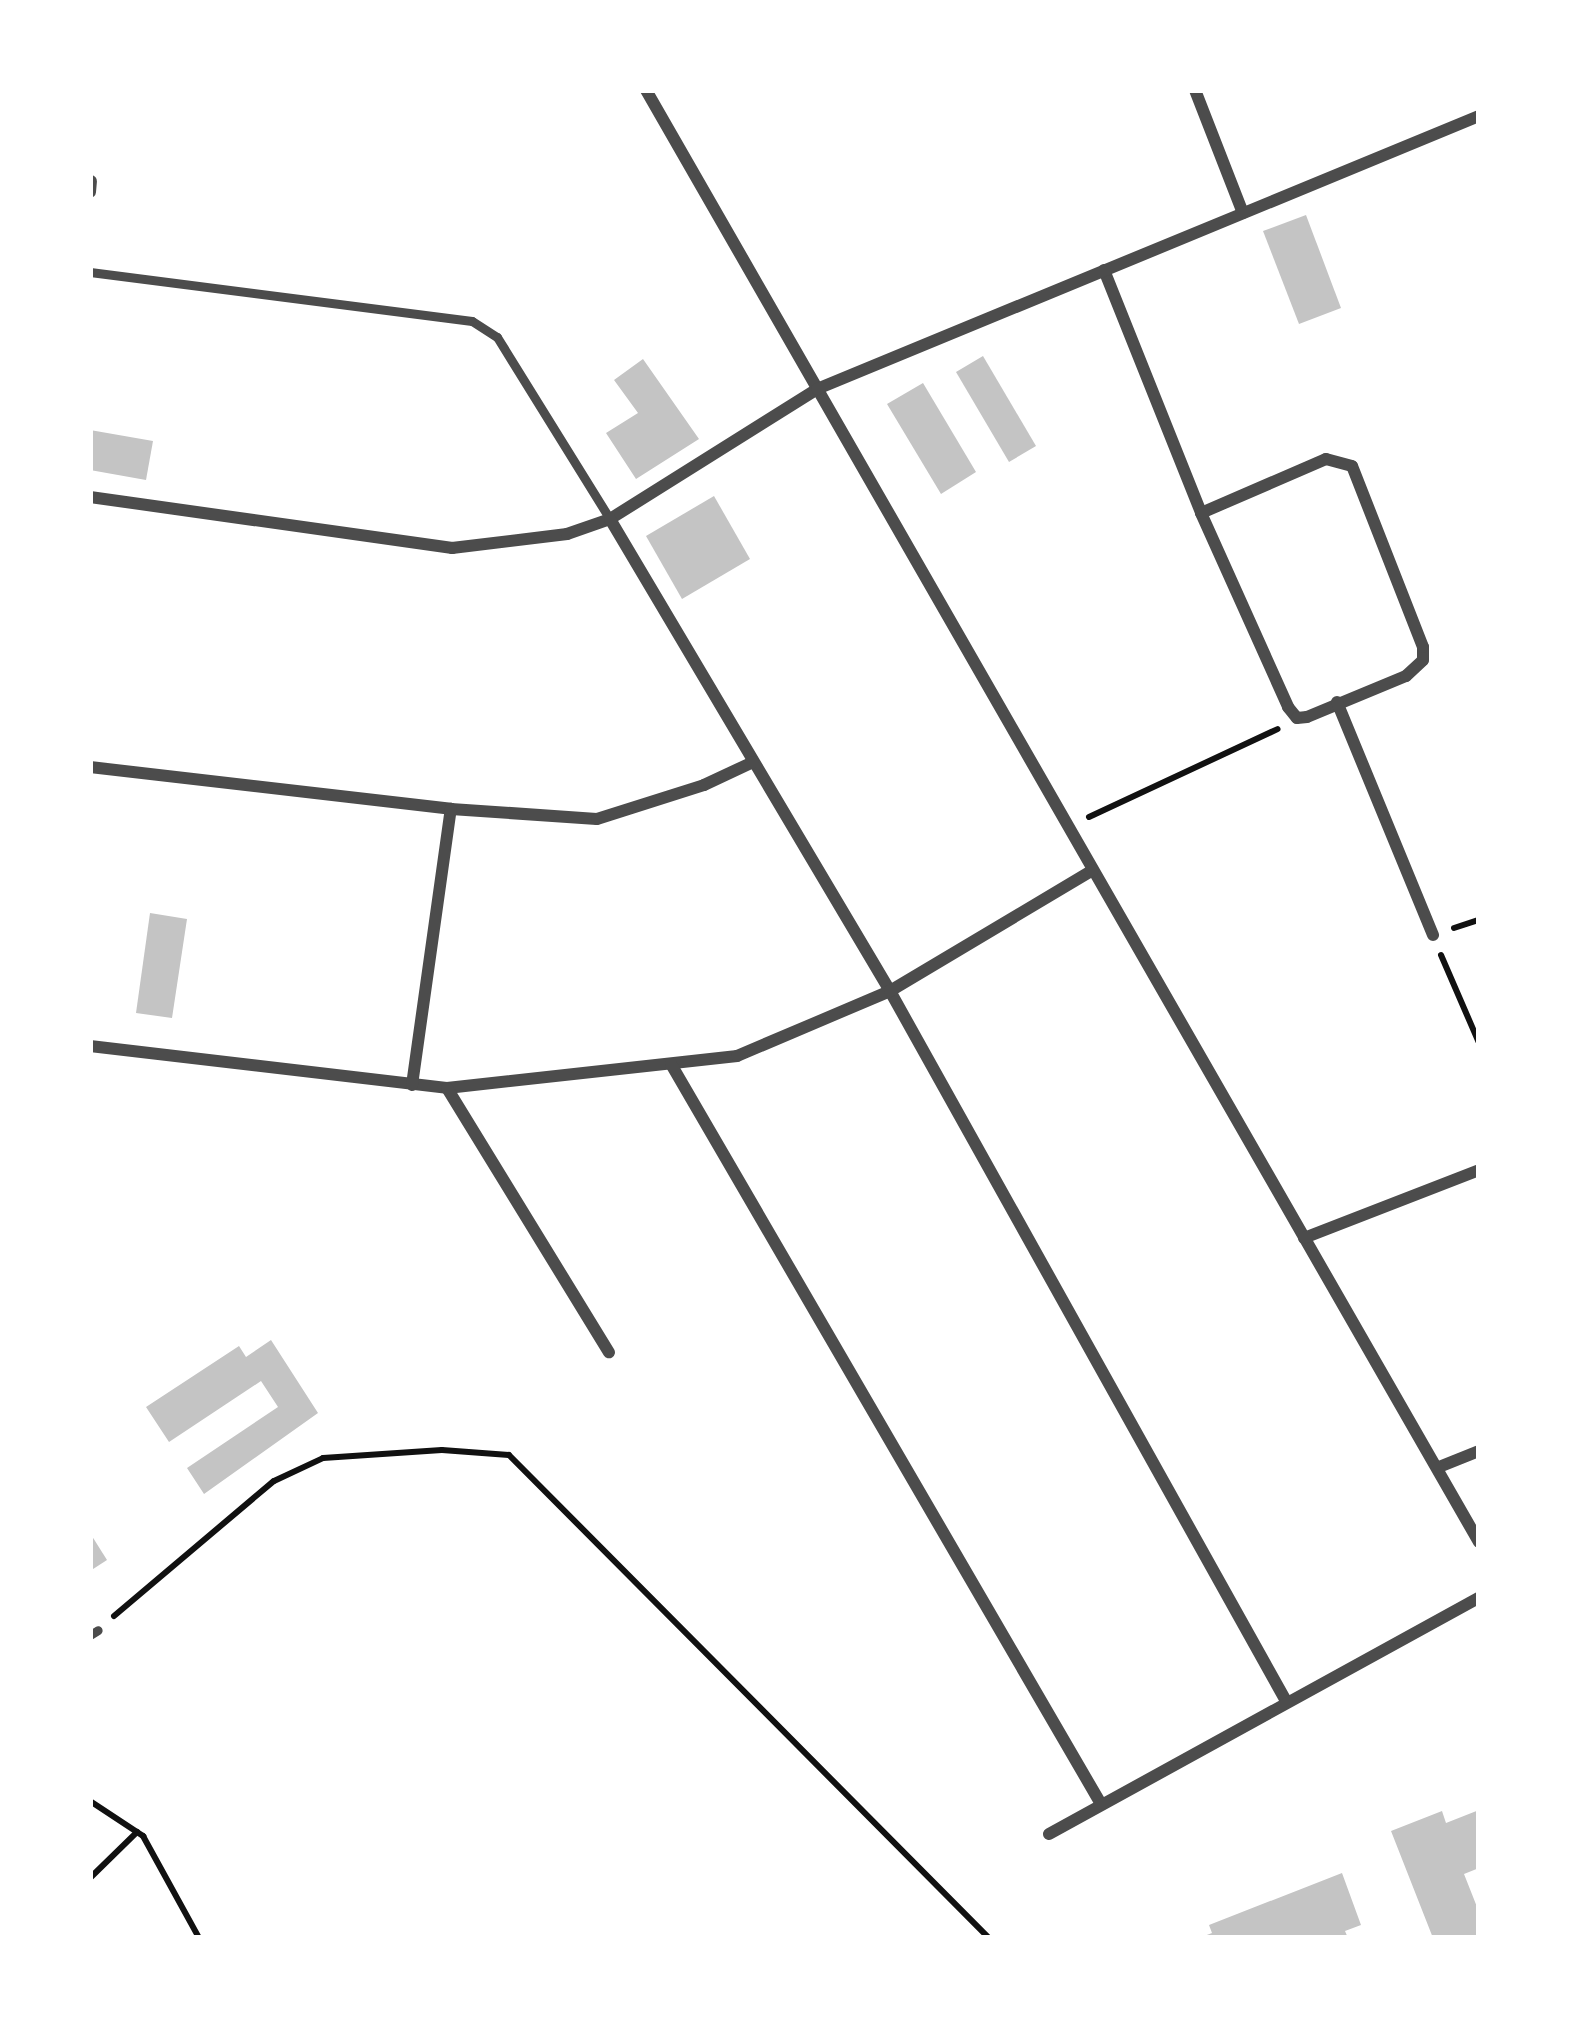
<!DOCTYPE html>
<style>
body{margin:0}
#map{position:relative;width:1569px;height:2028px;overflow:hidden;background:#fff;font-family:"Exo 2",sans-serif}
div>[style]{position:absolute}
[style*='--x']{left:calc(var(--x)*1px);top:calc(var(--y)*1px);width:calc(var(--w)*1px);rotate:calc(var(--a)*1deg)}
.building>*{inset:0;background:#c4c4c4}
.path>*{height:6px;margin:-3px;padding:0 3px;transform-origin:3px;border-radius:3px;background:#111}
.service>*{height:9px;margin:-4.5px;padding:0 4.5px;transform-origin:4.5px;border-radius:4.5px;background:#4c4c4c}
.minor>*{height:12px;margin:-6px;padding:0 6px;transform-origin:6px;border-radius:6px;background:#4c4c4c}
span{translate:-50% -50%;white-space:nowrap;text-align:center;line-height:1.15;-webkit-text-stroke:12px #fff;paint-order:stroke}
.frame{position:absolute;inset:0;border:93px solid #fff;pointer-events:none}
</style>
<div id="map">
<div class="building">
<i style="clip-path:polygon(1306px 215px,1341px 308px,1299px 324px,1263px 231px)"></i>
<i style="clip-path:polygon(983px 356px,1036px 446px,1009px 462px,956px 372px)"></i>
<i style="clip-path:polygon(643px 359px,699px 439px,636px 479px,606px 433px,638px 413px,614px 380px)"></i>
<i style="clip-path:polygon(923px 383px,976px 472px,941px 494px,887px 404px)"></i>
<i style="clip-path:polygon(90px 430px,153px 441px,146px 480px,90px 470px)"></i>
<i style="clip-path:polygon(714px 496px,750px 559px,682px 599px,646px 536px)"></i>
<i style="clip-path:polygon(150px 913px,187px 919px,172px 1018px,136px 1013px)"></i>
<i style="clip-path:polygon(271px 1340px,318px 1413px,204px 1494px,187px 1468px,278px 1407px,261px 1381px,169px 1442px,146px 1407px,239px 1346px,246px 1357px)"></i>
<i style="clip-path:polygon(90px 1533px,107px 1560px,90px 1571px)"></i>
<i style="clip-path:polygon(1479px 1810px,1479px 1868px,1464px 1874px,1479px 1912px,1479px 1938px,1433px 1938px,1391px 1831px,1442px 1811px,1446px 1823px)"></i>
<i style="clip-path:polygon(1342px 1873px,1361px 1925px,1345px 1931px,1348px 1938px,1199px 1938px,1212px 1933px,1209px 1925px)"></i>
</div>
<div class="path">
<i style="--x:1089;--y:817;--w:208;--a:-25"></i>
<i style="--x:1454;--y:928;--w:26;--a:-18"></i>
<i style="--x:1441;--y:955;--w:96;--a:66.6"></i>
<i style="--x:114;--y:1616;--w:209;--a:-40.2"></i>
<i style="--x:274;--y:1481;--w:54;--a:-25.1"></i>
<i style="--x:323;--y:1458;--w:119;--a:-3.8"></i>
<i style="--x:442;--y:1450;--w:67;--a:4.3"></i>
<i style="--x:509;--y:1455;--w:681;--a:45.18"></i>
<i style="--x:90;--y:1801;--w:64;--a:33.4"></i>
<i style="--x:143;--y:1836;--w:116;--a:61.2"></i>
<i style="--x:90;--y:1878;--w:66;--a:-44.4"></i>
</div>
<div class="service">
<i style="--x:90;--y:272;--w:385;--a:7.3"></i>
<i style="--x:472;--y:321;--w:30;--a:33"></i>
<i style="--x:497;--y:337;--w:214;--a:58.2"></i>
<i style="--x:90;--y:1635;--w:9;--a:-32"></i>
</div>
<div class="minor">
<i style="--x:646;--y:90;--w:1674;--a:60.16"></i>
<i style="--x:1195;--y:90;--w:132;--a:68.7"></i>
<i style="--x:90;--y:192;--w:11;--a:-85"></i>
<i style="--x:1104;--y:270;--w:262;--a:68.2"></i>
<i style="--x:1201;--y:513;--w:213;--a:65.8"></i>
<i style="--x:1288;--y:707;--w:14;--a:51"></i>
<i style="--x:1297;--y:718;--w:10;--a:-6"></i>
<i style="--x:1307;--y:717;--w:107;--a:-22.5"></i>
<i style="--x:1406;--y:676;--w:23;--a:-43"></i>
<i style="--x:1423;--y:660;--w:13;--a:-90"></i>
<i style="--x:1423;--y:647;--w:194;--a:-111.4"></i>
<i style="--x:1352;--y:466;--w:27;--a:-165"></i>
<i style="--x:1326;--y:459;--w:136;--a:156.6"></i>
<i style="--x:90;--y:497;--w:366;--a:8"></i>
<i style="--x:452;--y:548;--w:116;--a:-6.9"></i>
<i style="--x:567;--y:534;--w:46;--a:-19.2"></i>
<i style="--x:610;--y:519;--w:244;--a:-32.1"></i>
<i style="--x:817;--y:389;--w:716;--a:-22.41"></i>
<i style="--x:610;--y:519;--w:549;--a:59.32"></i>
<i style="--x:890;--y:991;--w:813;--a:60.85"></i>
<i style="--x:1337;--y:702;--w:252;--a:67.6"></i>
<i style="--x:90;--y:767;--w:363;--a:6.6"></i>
<i style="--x:451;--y:809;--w:146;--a:3.9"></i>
<i style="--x:597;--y:819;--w:112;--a:-17.6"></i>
<i style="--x:704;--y:785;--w:54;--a:-25.1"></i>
<i style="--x:90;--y:1046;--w:359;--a:6.7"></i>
<i style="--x:447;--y:1088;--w:292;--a:-6.3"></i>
<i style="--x:737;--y:1056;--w:166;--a:-23"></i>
<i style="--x:890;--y:991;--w:236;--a:-30.8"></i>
<i style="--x:671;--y:1064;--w:856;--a:59.84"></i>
<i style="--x:412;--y:1085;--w:279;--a:-82"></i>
<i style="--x:447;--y:1088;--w:310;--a:58.5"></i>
<i style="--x:1304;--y:1238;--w:188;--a:-21.2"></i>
<i style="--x:1439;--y:1467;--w:43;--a:-21.8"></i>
<i style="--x:1049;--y:1834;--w:491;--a:-28.8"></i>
</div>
<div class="frame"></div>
</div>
